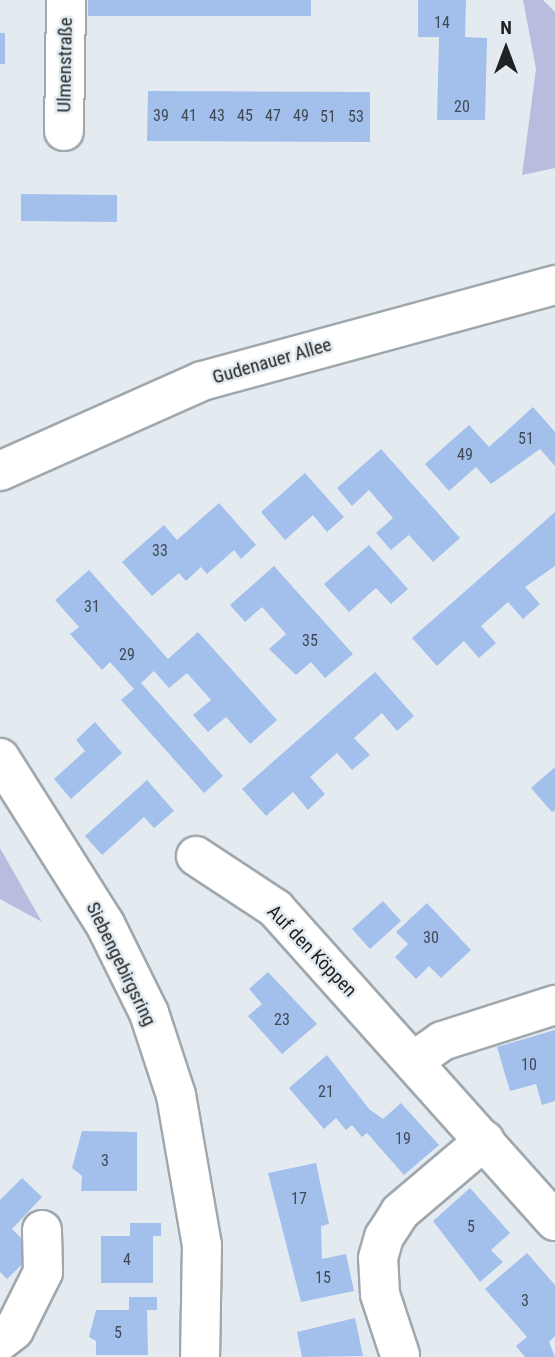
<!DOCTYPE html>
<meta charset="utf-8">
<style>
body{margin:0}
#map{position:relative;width:555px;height:1357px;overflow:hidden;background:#e3ebf0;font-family:"Roboto Condensed",sans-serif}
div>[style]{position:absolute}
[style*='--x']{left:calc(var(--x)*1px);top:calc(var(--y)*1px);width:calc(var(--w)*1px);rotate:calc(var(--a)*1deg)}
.green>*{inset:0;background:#b9bcde}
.building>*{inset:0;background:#a3bfeb}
.roads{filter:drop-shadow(2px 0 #a0a8ad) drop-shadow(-2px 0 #a0a8ad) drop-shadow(0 2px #a0a8ad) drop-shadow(0 -2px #a0a8ad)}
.minor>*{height:38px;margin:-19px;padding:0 19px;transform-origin:19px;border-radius:19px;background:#fff}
.major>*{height:38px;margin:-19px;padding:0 19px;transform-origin:19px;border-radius:19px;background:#fff}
span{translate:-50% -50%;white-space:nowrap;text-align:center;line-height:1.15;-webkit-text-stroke:5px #e3ebf0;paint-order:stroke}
.number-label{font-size:16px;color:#404956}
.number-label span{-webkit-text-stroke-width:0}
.street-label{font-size:19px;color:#1f2224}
.north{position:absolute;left:471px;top:14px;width:70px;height:70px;-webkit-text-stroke:5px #e3ebf0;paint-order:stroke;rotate:0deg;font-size:19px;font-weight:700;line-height:28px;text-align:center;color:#1f2224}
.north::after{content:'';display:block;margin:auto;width:24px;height:32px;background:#1f2224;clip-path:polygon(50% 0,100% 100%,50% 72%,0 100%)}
</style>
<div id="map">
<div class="green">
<i style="clip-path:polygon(523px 0,543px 0,555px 12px,555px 168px,522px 175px,536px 69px)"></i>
<i style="clip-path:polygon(0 848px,42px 922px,0 899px)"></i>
</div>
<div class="building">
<i style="clip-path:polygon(88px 0,311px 0,311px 16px,88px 16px)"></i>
<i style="clip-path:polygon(418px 0,466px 0,465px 37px,487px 38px,485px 120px,437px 120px,439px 37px,418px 37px)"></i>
<i style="clip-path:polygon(0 33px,5px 33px,5px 64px,0 64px)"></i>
<i style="clip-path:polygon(148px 91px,370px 92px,370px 142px,147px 141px)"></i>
<i style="clip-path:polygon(21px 194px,117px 195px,117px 222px,21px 221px)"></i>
<i style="clip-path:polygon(533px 407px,555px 432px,555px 466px,540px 449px,491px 484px,476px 467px,449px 491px,425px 464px,469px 425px,489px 447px)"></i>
<i style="clip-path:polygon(381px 449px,460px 538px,433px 562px,409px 535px,391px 550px,376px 533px,393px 518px,369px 490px,352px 506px,337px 488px)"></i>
<i style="clip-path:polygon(305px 473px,344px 517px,327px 532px,313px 515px,285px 540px,261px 512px)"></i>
<i style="clip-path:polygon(219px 503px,256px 545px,241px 559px,234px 550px,207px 574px,201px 567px,186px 581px,179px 573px,152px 596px,122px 562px,164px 525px,177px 540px)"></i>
<i style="clip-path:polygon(555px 512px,555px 566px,525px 587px,540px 604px,523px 619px,508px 602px,481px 626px,496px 643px,479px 658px,464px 641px,437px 666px,412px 638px)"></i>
<i style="clip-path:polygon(369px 545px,408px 589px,391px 604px,376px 588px,349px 612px,324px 584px)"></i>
<i style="clip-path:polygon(274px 566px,353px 654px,325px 678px,311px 662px,296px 675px,269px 649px,286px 634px,262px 607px,245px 622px,230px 605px)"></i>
<i style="clip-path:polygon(89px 570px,168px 659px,198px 632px,277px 720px,250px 744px,226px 717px,208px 732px,193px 715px,211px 700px,187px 673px,169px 688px,154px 671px,141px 683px,223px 776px,204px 793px,121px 700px,134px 689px,110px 662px,102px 670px,70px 634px,79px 627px,55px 600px)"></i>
<i style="clip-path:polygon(375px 672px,414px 716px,397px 731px,382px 713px,354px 738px,370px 755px,352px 770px,337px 753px,310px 777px,325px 794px,308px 810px,293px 792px,266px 816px,242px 789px)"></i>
<i style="clip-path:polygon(95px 722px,122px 753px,71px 799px,54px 779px,85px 751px,76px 740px)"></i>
<i style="clip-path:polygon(555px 767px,555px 810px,552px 812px,531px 788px)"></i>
<i style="clip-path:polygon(147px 780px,174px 811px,154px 828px,144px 817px,102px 855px,85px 836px)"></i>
<i style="clip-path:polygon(383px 901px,401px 921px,370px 949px,352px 929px)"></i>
<i style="clip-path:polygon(427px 903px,471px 950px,441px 978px,429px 966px,416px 979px,395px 957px,408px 944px,396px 932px)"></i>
<i style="clip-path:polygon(268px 972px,317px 1024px,282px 1054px,248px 1016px,262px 1004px,249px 989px)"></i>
<i style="clip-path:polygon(555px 1030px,555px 1101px,542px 1105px,536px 1084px,510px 1091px,497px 1047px)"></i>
<i style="clip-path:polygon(327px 1055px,369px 1109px,383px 1119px,401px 1103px,439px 1145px,404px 1175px,367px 1133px,362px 1137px,352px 1125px,346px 1130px,336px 1118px,324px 1129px,289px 1088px)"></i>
<i style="clip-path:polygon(82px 1131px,137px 1132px,137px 1191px,81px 1191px,82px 1176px,72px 1168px)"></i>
<i style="clip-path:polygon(316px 1163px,329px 1224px,321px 1226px,322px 1259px,346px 1254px,354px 1291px,301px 1302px,268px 1173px)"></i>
<i style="clip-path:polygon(22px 1178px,42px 1197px,12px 1229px,35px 1252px,7px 1279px,0 1272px,0 1200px)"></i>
<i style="clip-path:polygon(470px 1188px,510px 1233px,491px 1250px,503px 1262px,480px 1282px,433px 1221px)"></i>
<i style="clip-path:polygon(130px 1223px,161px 1223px,161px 1236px,153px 1236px,153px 1283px,101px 1283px,101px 1236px,130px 1236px)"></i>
<i style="clip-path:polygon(527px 1253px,555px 1285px,555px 1336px,549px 1342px,555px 1357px,525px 1357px,516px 1346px,527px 1337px,485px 1289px)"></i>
<i style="clip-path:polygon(129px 1297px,157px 1297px,157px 1310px,147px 1310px,148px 1355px,96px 1355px,96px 1341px,89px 1337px,96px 1310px,129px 1310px)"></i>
<i style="clip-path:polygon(355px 1318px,363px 1356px,302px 1357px,297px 1332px)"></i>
</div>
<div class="roads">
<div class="minor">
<i style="--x:64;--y:131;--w:131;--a:-89.1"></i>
<i style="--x:0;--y:758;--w:196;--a:57.7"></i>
<i style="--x:105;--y:924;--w:99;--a:63.7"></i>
<i style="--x:149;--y:1013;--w:86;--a:71.8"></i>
<i style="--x:176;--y:1095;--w:152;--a:80.2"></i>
<i style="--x:202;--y:1245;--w:112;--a:91"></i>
<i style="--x:196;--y:856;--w:95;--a:33.4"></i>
<i style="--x:275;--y:908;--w:420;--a:48.2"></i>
<i style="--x:415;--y:1060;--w:33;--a:-35"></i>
<i style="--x:442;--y:1041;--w:119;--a:-17.7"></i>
<i style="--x:0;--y:1341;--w:18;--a:-38"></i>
<i style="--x:14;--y:1330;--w:65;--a:-63.4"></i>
<i style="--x:43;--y:1272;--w:42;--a:-91.4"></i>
<i style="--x:400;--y:1355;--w:64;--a:-108.2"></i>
<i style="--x:380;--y:1294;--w:36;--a:-93"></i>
<i style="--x:378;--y:1258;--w:22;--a:-74"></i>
<i style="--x:384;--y:1237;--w:30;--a:-57"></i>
<i style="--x:400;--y:1212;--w:111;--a:-40.3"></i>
</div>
<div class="major">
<i style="--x:0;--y:471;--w:221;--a:-24"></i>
<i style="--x:202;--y:381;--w:366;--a:-15.2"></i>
</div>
</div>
<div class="number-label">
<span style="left:442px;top:23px">14</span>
<span style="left:462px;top:107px">20</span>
<span style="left:161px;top:116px">39</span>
<span style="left:189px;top:116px">41</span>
<span style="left:217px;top:116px">43</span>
<span style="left:245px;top:116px">45</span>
<span style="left:273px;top:116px">47</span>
<span style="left:301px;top:116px">49</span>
<span style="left:328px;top:117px">51</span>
<span style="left:356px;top:117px">53</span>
<span style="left:526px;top:439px">51</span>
<span style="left:465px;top:455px">49</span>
<span style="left:160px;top:551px">33</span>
<span style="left:92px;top:607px">31</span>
<span style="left:310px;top:641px">35</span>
<span style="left:127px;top:655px">29</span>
<span style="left:431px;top:938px">30</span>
<span style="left:282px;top:1020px">23</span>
<span style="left:529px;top:1065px">10</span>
<span style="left:326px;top:1092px">21</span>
<span style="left:403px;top:1139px">19</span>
<span style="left:105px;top:1161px">3</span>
<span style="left:299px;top:1199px">17</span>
<span style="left:471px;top:1227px">5</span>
<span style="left:127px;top:1260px">4</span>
<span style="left:323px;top:1278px">15</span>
<span style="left:525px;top:1301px">3</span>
<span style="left:118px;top:1333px">5</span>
</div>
<div class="street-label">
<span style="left:65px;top:65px;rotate:-89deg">Ulmenstraße</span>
<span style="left:272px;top:361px;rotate:-16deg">Gudenauer Allee</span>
<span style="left:312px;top:951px;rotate:46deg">Auf den Köppen</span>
<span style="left:121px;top:964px;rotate:64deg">Siebengebirgsring</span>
</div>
<div class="north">N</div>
</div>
